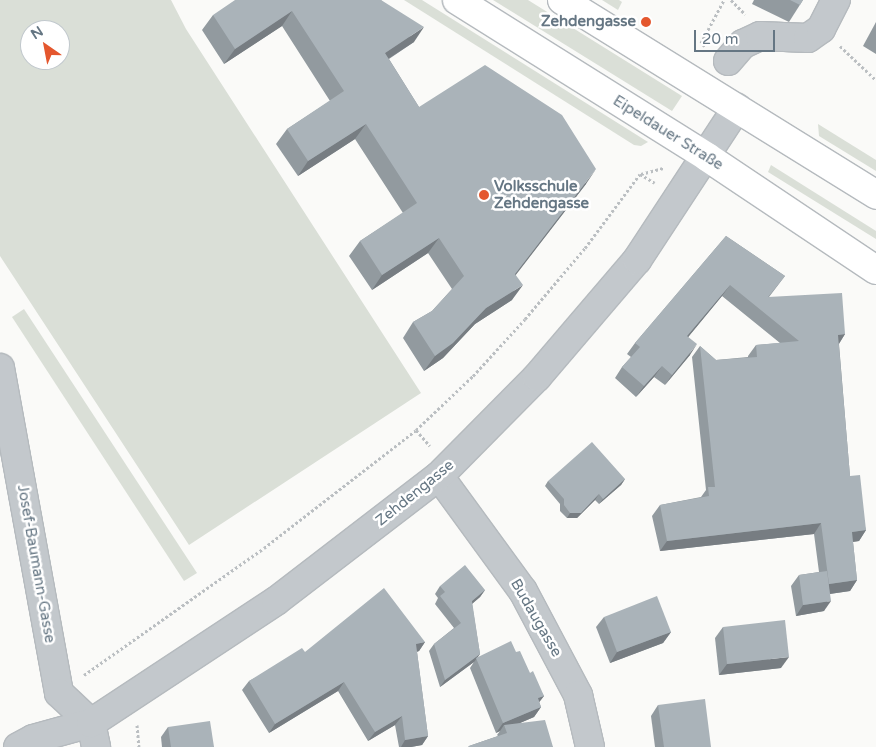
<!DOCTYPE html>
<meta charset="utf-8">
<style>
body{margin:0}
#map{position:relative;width:876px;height:747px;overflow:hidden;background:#fafaf8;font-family:"Varela Round",sans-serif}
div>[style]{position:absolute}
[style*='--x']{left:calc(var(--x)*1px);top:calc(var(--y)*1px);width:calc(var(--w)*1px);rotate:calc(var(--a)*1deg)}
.green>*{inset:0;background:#dadfd7}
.path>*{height:3px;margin-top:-1.5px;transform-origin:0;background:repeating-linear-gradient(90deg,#bbbfc2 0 2.5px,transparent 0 5px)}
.roads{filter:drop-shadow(1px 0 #b5babe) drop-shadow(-1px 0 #b5babe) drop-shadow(0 1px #b5babe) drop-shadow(0 -1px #b5babe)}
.minor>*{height:28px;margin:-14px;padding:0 14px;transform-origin:14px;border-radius:14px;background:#c3c8cc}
.major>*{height:28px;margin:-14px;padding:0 14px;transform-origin:14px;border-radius:14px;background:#fff}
.wall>*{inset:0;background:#929a9f}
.shaded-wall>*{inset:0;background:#777d82}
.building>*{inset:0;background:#aab3b9}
.dots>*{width:14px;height:14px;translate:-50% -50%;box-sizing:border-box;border:2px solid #fff;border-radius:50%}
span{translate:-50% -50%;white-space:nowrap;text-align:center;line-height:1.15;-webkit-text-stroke:5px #fff;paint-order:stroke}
.poi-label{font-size:15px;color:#657683;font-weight:700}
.right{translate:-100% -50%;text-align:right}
.left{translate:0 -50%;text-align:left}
.street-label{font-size:15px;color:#657683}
.north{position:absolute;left:20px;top:20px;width:50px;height:50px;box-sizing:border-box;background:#fff;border:1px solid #c1c8cd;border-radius:50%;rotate:327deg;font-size:14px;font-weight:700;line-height:20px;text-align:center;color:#657683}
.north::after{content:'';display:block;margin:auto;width:18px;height:22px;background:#e4572e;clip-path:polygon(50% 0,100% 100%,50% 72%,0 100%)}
.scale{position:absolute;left:694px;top:30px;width:81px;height:22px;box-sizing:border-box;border:2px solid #657683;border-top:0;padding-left:6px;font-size:15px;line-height:18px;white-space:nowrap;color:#657683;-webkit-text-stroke:4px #fff;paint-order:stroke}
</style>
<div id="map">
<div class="green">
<i style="clip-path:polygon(evenodd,0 0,171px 0,186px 29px,421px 393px,189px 545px,0 256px,0 0,30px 30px,60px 30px,60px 60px,30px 60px,30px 30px)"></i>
<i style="clip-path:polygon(404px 0,422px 0,648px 142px,641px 146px,634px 145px)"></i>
<i style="clip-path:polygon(493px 0,528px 0,682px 96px,672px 111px)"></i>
<i style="clip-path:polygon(602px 0,619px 0,622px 2px,618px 10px)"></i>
<i style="clip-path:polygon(818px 124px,876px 160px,876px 171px,819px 136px)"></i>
<i style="clip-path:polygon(771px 165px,876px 231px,876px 239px,768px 172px)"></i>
<i style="clip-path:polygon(24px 309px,197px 573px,184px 581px,12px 317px)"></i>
</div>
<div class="path">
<i style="--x:731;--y:0;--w:20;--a:45"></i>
<i style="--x:705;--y:46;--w:5;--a:-143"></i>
<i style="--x:701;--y:43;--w:49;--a:-61.9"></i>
<i style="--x:840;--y:46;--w:50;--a:43.4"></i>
<i style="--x:640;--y:174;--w:17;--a:31"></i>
<i style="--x:641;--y:174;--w:24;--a:-15"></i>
<i style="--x:416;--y:430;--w:21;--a:49"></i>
<i style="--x:84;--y:675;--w:220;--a:-35.2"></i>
<i style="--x:264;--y:548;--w:192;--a:-37.8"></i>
<i style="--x:416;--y:430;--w:79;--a:-43.5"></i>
<i style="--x:473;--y:376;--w:77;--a:-47.6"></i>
<i style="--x:525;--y:319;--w:93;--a:-49.8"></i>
<i style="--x:585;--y:248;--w:92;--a:-53.4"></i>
<i style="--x:137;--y:725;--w:22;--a:85"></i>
</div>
<div class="roads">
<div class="minor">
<i style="--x:728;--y:61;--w:23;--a:-49"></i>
<i style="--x:743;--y:44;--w:19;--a:-25"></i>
<i style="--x:760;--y:36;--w:48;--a:2.4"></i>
<i style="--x:808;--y:38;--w:16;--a:-35"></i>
<i style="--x:821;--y:29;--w:33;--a:-63"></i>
<i style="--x:0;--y:368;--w:330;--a:79.7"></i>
<i style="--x:59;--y:693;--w:44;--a:43.2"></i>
<i style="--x:91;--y:723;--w:25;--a:78"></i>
<i style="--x:439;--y:476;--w:142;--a:53.9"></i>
<i style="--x:523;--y:591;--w:118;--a:62.1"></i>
<i style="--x:578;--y:695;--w:53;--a:77"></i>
<i style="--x:18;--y:747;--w:17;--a:-28"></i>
<i style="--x:33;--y:739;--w:60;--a:-15.4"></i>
<i style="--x:91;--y:723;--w:222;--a:-33.4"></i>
<i style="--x:276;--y:601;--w:205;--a:-37.5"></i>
<i style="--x:439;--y:476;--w:139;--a:-45.3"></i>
<i style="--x:537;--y:377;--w:154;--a:-49.5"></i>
<i style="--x:637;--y:260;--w:182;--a:-56.7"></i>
</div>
<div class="major">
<i style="--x:457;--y:0;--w:295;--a:32.1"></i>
<i style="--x:707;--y:157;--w:203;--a:33.8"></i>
<i style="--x:562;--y:0;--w:370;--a:31.8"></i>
</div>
</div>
<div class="wall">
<i style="clip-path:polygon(381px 0,414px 42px,389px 59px,419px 107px,586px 184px,516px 274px,512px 300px,475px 324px,443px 358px,424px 371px,403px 338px,413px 322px,432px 311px,452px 289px,428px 253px,372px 290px,349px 256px,360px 241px,403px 213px,355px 139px,298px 176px,276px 144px,287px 129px,330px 101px,282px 26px,224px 64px,202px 30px,213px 15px)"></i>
<i style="clip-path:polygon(754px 0,803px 0,789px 22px,752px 4px)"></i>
<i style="clip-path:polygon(876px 22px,876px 54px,863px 46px)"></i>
<i style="clip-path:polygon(726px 236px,785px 276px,769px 297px,845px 334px,839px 344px,850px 476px,866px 530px,859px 541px,853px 542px,857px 580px,850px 591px,830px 594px,824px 611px,796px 616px,791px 586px,799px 575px,819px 572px,814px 534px,660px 551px,652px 516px,660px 505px,701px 497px,706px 490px,692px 357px,700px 346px,716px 360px,748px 357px,748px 356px,756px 345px,780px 343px,722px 296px,688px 337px,690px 355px,665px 385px,654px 377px,636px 397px,615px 378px,622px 367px,631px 357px,627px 354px,635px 343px)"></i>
<i style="clip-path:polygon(625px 479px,621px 485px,599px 504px,595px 500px,577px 518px,567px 518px,560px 511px,560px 504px,545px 486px,548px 481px)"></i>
<i style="clip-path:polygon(440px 586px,485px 590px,480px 597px,472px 604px,480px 654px,477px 658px,516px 652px,544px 696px,539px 702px,541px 707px,534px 717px,520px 723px,553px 747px,468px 747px,469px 746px,498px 736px,497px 735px,500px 731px,496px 733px,470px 668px,474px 662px,440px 687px,429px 651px,434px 644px,454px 628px,435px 604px,438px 598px,435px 594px)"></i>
<i style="clip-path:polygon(604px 617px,671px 632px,663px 643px,610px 663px,596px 627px)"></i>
<i style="clip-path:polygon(723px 627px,781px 668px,719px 675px,715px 638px)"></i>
<i style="clip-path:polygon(425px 642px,419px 651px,417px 652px,428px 736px,422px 745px,411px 747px,399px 747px,395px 725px,368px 741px,338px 691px,269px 733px,242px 690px,249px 681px,305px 652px)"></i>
<i style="clip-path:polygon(658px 705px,711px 747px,655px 747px,651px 716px)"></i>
<i style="clip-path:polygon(168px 727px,214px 747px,162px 747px,161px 737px)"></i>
</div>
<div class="shaded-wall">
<i style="clip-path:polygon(292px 11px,282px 26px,224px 64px,235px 49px)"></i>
<i style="clip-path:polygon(424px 27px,414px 42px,374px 68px,385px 53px)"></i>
<i style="clip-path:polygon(366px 124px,355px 139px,298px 176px,308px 161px)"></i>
<i style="clip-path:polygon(596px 169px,586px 184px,505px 289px,515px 274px)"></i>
<i style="clip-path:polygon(439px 238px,428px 253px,372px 290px,382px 275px)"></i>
<i style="clip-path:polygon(523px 285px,512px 300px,475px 324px,443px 358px,424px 371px,435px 356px,486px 308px)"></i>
<i style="clip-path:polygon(730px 285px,722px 296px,680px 347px,687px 336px)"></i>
<i style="clip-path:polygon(845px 334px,838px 345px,838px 335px)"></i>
<i style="clip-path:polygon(697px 344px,690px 355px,665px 385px,672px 375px)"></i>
<i style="clip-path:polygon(662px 366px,654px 377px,636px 397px,644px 386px)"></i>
<i style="clip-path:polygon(625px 479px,621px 485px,599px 504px,603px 499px)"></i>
<i style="clip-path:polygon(599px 494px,595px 500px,577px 518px,567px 518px,570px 513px)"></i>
<i style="clip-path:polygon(821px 523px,814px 534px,660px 551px,667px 541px)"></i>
<i style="clip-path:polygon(866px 530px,859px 541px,844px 543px,852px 532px)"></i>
<i style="clip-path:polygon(857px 580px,850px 591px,822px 595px,829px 584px)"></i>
<i style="clip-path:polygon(485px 590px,480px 597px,467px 608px,472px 601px)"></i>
<i style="clip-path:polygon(831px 601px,824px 611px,796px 616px,803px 605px)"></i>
<i style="clip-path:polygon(671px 632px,663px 643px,610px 663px,617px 652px)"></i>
<i style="clip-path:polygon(425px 642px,419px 651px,409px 654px,416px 644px)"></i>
<i style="clip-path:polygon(480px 654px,474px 662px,440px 687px,445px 680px)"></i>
<i style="clip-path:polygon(789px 657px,781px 668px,719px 675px,727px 664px)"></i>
<i style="clip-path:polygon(344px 682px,338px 691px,269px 733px,275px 724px)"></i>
<i style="clip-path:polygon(544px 696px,537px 705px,538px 698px)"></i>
<i style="clip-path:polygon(541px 707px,534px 717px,506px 729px,504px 725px,500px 731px,496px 733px,503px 723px)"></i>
<i style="clip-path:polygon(402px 716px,395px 725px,368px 741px,375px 732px)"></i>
<i style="clip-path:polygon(428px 736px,422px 745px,411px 747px,401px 747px,405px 740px)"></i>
</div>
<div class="building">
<i style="clip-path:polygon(235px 0,381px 0,424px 27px,385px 53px,419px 107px,485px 65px,562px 115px,596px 169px,515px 274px,523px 285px,486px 308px,453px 343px,435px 356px,413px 322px,432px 311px,464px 276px,439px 238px,382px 275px,360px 241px,417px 203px,366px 124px,308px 161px,287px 129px,344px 91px,292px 11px,235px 49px,213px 15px)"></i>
<i style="clip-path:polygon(790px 0,803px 0,800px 5px)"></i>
<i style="clip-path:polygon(726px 236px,785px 276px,768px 297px,842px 293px,845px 334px,838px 335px,850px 476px,860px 475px,866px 530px,852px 532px,857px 580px,829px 584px,821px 523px,667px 541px,660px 505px,709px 496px,708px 487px,715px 487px,700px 346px,716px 360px,757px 357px,756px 345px,799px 341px,730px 285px,687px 336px,697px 344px,672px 375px,662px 366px,644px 386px,622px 367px,640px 347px,635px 343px)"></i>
<i style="clip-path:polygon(592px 442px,625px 479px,603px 499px,599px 494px,581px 513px,570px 513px,564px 505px,564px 499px,548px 481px)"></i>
<i style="clip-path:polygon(465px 565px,485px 590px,472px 601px,480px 654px,445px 680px,434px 644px,461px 623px,440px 596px,445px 592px,440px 586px)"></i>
<i style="clip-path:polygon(827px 571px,831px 601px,803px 605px,799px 575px)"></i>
<i style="clip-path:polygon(384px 588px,425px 642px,416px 644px,428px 736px,405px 740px,402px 716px,375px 732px,344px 682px,275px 724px,249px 681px,302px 648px,305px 652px)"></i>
<i style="clip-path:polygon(657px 596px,671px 632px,617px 652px,604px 617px)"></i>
<i style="clip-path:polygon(785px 620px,789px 657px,727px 664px,723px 627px)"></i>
<i style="clip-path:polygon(511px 641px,516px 652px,520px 651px,530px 673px,533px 671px,544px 696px,538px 698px,541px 707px,503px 723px,476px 658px)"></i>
<i style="clip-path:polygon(705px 699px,711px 747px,664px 747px,658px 705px)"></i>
<i style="clip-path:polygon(545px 720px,553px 747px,469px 747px,469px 746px,507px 733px,504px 725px)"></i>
<i style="clip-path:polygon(210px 721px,214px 747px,171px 747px,168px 727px)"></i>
</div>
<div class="dots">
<i style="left:646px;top:22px;background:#e4572e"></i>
<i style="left:484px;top:195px;background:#e4572e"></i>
</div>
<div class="poi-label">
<span class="right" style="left:636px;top:22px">Zehdengasse</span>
<span class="left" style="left:494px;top:195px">Volksschule<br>Zehdengasse</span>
</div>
<div class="street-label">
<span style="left:668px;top:133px;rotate:32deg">Eipeldauer Straße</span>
<span style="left:415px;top:493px;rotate:-39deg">Zehdengasse</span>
<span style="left:36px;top:564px;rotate:80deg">Josef-Baumann-Gasse</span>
<span style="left:536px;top:618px;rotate:60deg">Budaugasse</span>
</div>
<div class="north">N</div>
<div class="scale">20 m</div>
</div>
